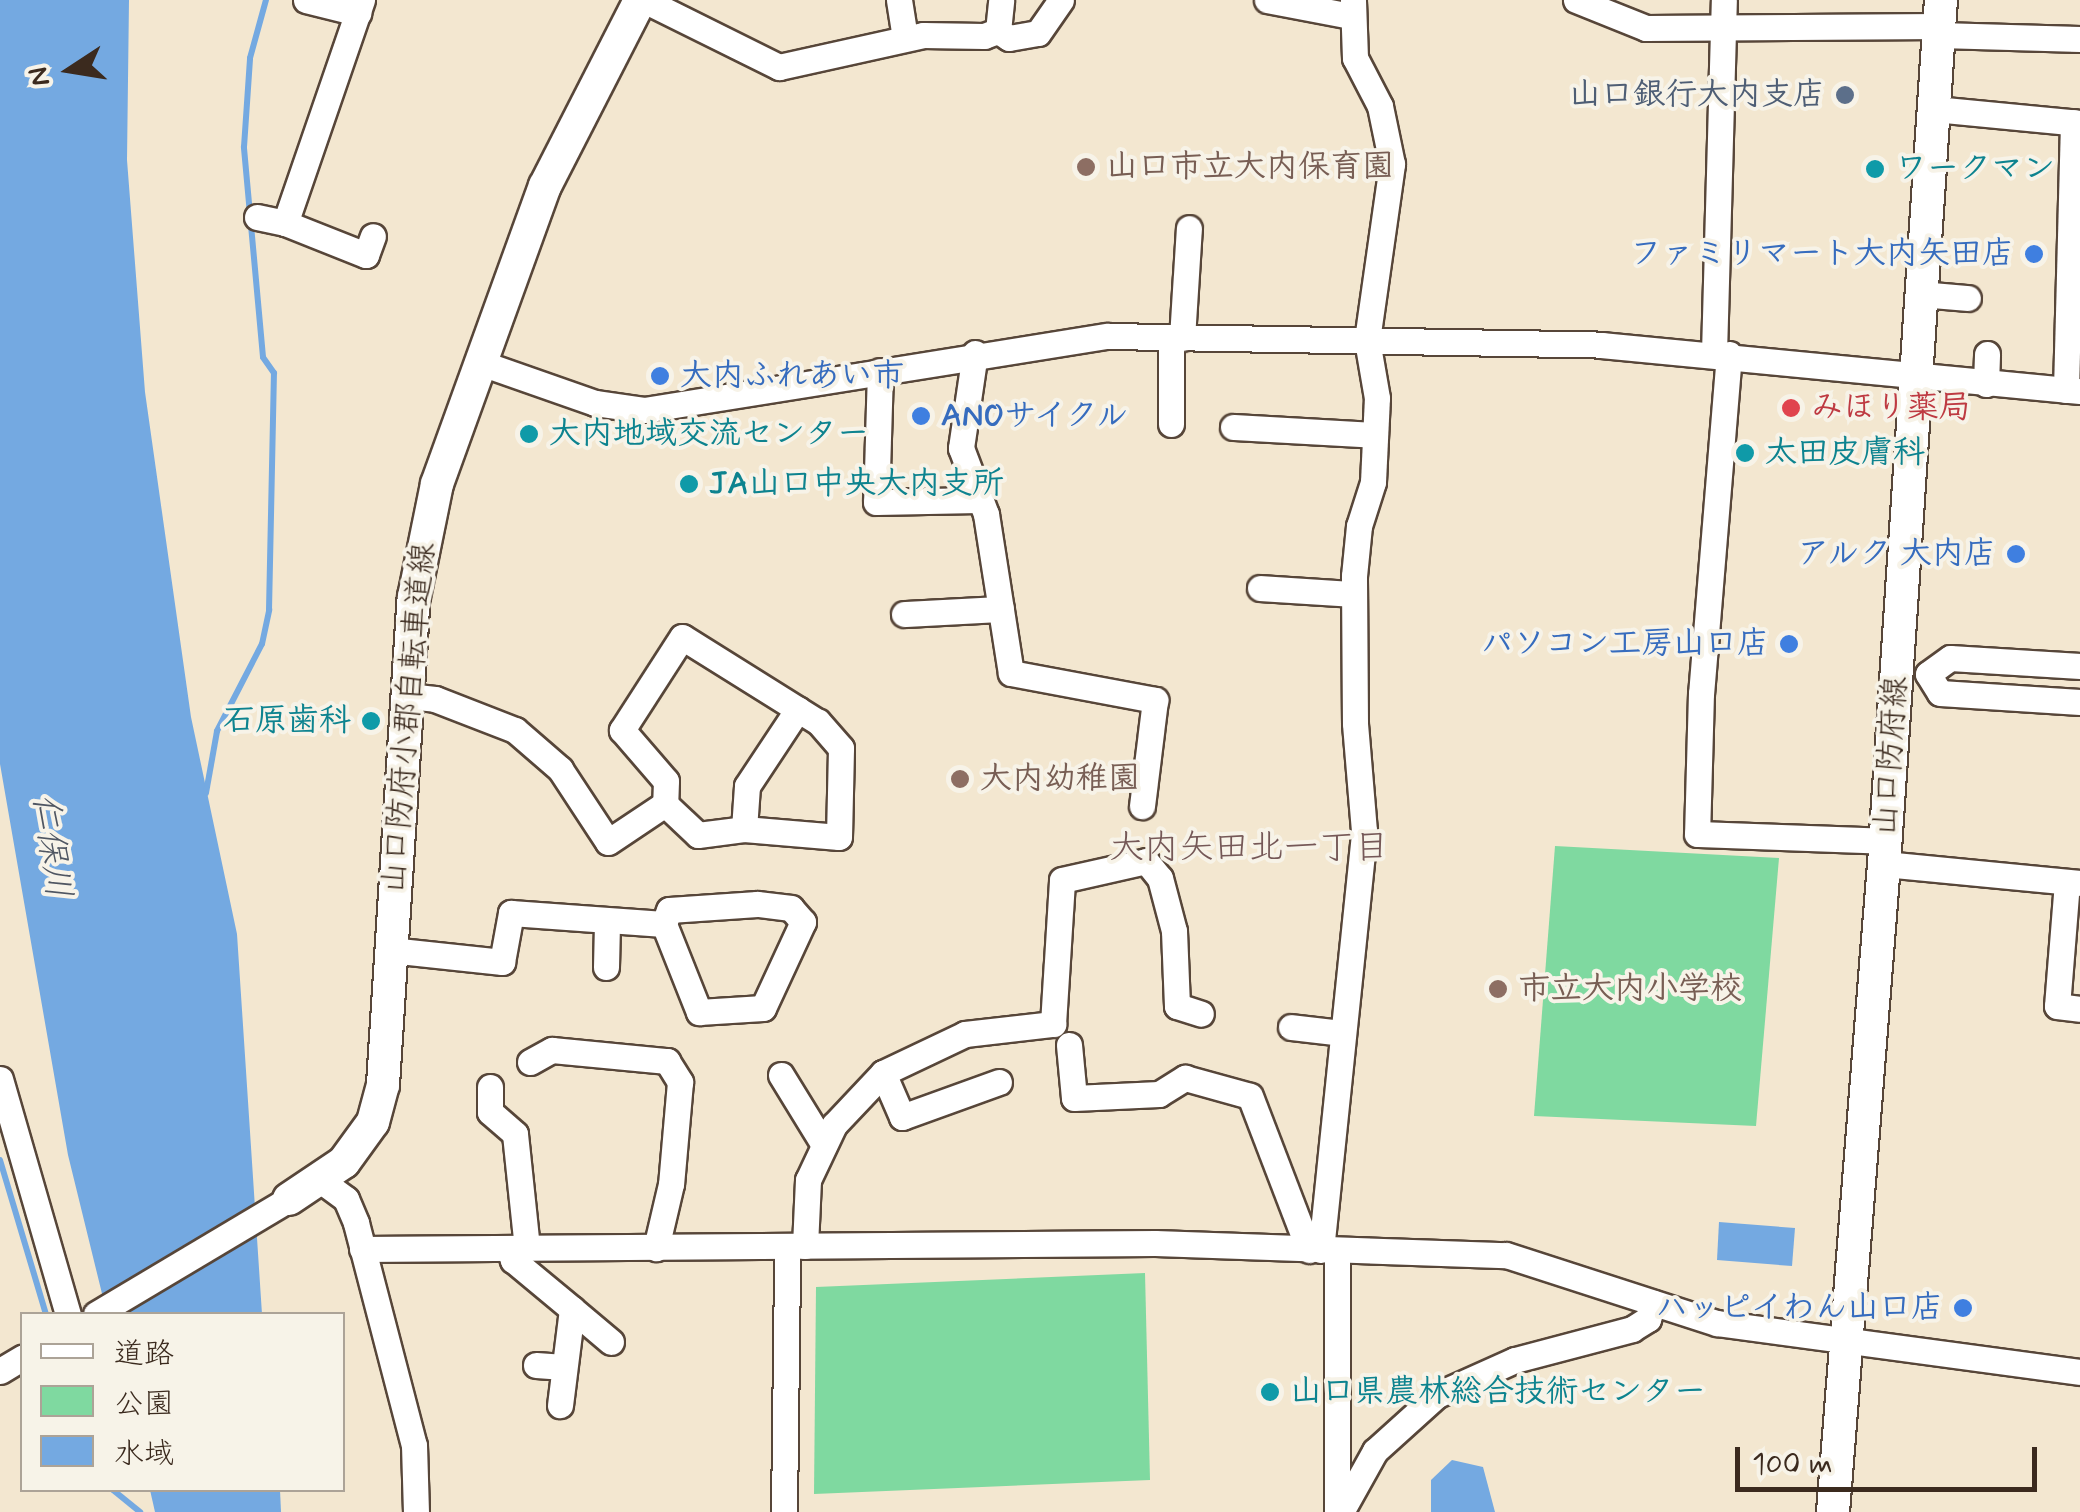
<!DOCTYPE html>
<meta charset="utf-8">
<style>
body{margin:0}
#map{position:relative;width:2080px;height:1512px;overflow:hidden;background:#f3e7d0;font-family:Mynerve,"Klee One",sans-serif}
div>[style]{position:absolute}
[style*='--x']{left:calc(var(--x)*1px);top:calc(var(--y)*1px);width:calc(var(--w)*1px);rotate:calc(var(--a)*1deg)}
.green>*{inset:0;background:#7fd9a0}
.water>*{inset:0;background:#74a9e1}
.stream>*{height:6px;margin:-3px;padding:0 3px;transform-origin:3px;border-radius:3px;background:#74a9e1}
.roads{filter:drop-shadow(2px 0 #574639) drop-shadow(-2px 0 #574639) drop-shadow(0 2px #574639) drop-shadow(0 -2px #574639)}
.minor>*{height:25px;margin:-12.5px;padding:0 12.5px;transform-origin:12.5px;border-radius:12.5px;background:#fff}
.major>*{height:32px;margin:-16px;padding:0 16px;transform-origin:16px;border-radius:16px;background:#fff}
.dots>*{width:28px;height:28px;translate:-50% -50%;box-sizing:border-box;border:5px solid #f7f3e8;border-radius:50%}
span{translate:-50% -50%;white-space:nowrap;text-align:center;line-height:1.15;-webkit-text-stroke:8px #f7f3e8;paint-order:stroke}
.service-label{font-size:32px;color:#4e5e75;font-weight:700}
.right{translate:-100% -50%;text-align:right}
.education-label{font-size:32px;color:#785e54;font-weight:700}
.left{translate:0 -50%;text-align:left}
.culture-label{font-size:32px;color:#0d838f;font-weight:700}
.shop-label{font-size:32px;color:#366cbe;font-weight:700}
.health-label{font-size:32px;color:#be3a42;font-weight:700}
.street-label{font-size:32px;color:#3b2a1e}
.water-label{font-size:35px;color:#4f5662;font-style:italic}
.neighbourhood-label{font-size:35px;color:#755857}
.legend{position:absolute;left:20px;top:1312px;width:325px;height:180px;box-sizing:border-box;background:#f7f3e8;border:2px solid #aca397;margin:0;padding:12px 18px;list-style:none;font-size:30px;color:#3b2a1e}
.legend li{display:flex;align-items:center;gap:20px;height:50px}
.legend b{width:50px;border:2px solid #aca397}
.north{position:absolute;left:20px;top:20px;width:100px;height:100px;-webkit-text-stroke:8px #f7f3e8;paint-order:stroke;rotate:258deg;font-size:28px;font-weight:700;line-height:40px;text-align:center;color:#3b2a1e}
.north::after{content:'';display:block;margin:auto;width:35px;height:45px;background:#3b2a1e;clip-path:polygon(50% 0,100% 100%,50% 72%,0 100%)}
.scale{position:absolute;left:1735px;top:1447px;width:302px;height:45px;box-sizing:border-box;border:5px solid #3b2a1e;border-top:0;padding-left:12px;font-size:30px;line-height:35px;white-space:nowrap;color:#3b2a1e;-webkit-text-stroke:8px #f7f3e8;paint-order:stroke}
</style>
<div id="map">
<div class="green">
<i style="clip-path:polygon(1555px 846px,1779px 858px,1756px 1126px,1534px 1116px)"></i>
<i style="clip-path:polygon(1145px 1273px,1150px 1480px,814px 1494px,816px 1287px)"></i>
</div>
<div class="water">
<i style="clip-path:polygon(0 0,129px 0,127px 160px,145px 392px,191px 717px,237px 934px,262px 1314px,107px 1314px,68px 1155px,0 764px)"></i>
<i style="clip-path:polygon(1719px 1222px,1795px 1228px,1792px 1266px,1717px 1260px)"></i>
<i style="clip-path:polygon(1452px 1460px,1483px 1467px,1495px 1512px,1431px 1512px,1431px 1480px)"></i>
<i style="clip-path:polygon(150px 1490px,280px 1490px,281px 1512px,155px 1512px)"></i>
</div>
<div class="stream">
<i style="--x:206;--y:793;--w:63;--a:-79.9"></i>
<i style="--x:217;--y:731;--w:98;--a:-62.7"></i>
<i style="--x:262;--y:644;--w:35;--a:-78"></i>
<i style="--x:269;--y:610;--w:237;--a:-88.8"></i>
<i style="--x:274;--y:373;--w:19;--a:-125"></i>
<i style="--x:263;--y:357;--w:211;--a:-95.2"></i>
<i style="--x:244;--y:147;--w:89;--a:-86.1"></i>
<i style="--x:250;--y:58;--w:60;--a:-74.6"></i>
<i style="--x:0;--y:1160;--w:161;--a:73.4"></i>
<i style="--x:113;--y:1490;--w:35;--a:39"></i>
</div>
<div class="roads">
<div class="minor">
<i style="--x:306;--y:0;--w:54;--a:14"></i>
<i style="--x:362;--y:0;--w:236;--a:109"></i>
<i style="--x:285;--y:223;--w:87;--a:21.6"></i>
<i style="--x:366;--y:255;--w:20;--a:-70"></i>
<i style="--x:644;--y:0;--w:151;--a:26.4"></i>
<i style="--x:779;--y:67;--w:148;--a:-12.5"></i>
<i style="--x:923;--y:35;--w:61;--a:0.9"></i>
<i style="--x:984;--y:36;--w:15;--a:-20"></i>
<i style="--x:998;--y:31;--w:31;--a:-84"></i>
<i style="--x:899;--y:0;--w:39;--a:81"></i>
<i style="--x:1267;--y:0;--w:86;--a:10.8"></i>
<i style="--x:1576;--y:0;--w:75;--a:21.8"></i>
<i style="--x:1646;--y:28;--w:294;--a:-0.4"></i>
<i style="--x:998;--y:31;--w:13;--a:32"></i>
<i style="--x:1009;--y:38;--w:29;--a:-10"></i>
<i style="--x:1038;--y:33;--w:40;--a:-55.1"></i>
<i style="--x:1939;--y:35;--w:141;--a:1.6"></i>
<i style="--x:1934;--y:109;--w:147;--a:5.5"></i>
<i style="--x:257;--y:217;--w:29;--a:12"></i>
<i style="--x:1921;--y:294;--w:47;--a:4.9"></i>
<i style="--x:1182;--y:338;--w:110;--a:-86.4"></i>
<i style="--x:975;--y:353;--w:96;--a:98.4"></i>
<i style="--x:961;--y:448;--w:71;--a:69.3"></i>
<i style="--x:986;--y:514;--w:161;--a:81.1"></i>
<i style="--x:1011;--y:673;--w:147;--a:10.6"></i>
<i style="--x:1155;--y:700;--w:107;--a:97"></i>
<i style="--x:1714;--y:353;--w:353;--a:-88.4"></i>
<i style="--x:1729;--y:354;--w:340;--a:94.7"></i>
<i style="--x:1701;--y:693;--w:141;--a:91.6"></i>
<i style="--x:1697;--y:834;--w:188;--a:2.1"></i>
<i style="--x:481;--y:363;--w:121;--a:19.3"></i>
<i style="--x:595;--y:403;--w:49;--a:8.1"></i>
<i style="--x:644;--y:410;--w:470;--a:-9.1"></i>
<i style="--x:1108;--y:336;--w:493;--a:1"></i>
<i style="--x:1601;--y:345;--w:481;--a:5.5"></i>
<i style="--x:880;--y:371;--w:131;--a:91.7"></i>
<i style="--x:876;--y:502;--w:103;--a:-1.1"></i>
<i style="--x:1986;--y:384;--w:30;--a:-88"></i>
<i style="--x:2066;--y:390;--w:268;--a:-88.5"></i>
<i style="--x:1171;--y:424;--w:86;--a:-90"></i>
<i style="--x:1233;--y:427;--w:142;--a:3.2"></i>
<i style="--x:1260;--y:588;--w:94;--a:3.7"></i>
<i style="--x:904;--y:614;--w:97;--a:-3"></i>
<i style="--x:2080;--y:666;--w:130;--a:-176.5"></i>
<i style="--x:1950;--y:658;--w:27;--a:144"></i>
<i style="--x:1928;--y:674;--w:22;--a:58"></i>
<i style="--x:1940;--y:693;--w:140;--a:3.7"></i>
<i style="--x:408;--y:696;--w:27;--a:6"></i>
<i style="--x:435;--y:699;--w:86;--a:21.2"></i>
<i style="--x:515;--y:730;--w:60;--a:40.9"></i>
<i style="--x:560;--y:769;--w:87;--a:56.7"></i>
<i style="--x:608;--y:842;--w:69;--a:-33.7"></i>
<i style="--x:665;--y:804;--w:45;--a:43.2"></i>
<i style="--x:698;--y:835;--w:46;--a:-7.4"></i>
<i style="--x:744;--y:829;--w:95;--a:4.8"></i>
<i style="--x:839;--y:837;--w:89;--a:-88.7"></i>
<i style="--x:841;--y:748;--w:35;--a:-131"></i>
<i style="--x:818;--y:722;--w:160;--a:-148"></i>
<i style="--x:682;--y:637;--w:111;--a:122.8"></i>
<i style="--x:622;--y:730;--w:67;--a:49.2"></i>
<i style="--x:666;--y:781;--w:23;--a:92"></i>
<i style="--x:744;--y:829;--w:43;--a:-86"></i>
<i style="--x:747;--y:786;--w:92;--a:-56.5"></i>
<i style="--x:1884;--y:864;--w:197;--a:5.5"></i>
<i style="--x:2067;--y:882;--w:124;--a:94.6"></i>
<i style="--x:2057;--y:1006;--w:23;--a:7"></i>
<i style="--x:390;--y:950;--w:113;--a:6.1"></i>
<i style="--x:502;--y:962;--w:50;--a:-79.6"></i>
<i style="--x:511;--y:913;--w:153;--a:4.1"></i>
<i style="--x:664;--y:924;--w:95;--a:68.3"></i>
<i style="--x:699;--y:1012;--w:64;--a:-3.6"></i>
<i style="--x:763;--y:1008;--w:95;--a:-65.1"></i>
<i style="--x:803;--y:922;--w:18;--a:-131"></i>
<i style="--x:791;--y:908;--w:34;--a:-173"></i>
<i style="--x:757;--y:904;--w:88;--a:176.1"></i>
<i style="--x:669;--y:910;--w:15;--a:110"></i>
<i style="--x:606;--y:967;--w:45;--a:-88.7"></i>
<i style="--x:1291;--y:1027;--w:51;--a:6.7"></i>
<i style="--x:1069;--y:1045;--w:53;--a:84.6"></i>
<i style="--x:1074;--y:1098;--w:85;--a:-2.7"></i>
<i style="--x:1159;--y:1094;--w:31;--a:-32"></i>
<i style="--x:1185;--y:1078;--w:67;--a:15.5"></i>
<i style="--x:1250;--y:1096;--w:165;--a:69"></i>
<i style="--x:530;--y:1062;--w:25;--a:-29"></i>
<i style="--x:552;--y:1050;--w:116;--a:5.5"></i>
<i style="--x:667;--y:1061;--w:25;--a:58"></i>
<i style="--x:680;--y:1082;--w:102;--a:95"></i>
<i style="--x:671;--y:1184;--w:66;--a:103.2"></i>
<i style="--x:883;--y:1073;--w:48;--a:66.6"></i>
<i style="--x:902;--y:1117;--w:103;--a:-19.8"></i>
<i style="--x:781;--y:1075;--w:82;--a:58.4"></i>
<i style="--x:0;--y:1079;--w:245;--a:73.9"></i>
<i style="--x:490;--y:1087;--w:25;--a:90"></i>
<i style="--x:490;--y:1112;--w:33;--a:41"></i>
<i style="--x:515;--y:1134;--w:115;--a:84"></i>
<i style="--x:320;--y:1180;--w:32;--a:36"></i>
<i style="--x:346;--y:1199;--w:26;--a:67"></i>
<i style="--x:356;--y:1223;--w:229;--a:75.4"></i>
<i style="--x:414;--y:1445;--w:67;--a:88.3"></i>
<i style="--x:805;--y:1246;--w:66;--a:-87.4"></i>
<i style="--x:808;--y:1180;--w:61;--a:-64.7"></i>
<i style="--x:834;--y:1125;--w:71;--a:-46.7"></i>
<i style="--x:883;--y:1073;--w:91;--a:-25.4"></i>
<i style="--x:965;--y:1034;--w:89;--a:-6.5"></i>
<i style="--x:1053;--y:1024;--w:144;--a:-86.4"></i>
<i style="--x:1062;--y:880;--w:86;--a:-12.7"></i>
<i style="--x:1146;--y:861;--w:22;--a:51"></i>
<i style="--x:1160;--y:878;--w:55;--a:75.2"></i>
<i style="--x:1174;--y:931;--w:75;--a:87.7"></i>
<i style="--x:1177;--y:1006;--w:25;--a:18"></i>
<i style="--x:509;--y:1248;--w:13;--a:72"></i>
<i style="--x:513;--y:1260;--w:77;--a:39.7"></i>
<i style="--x:572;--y:1309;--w:97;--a:97.1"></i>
<i style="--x:362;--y:1249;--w:793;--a:-0.43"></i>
<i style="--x:1155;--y:1243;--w:351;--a:2"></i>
<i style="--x:1506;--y:1255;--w:222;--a:17.9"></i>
<i style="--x:1717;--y:1323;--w:366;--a:7.7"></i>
<i style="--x:1321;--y:1250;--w:421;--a:-84.1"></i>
<i style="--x:1364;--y:831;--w:108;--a:-94.8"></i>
<i style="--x:1355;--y:723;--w:147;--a:-90.4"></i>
<i style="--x:1354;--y:576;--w:50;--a:-84.3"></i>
<i style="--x:1359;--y:526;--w:46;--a:-72.3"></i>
<i style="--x:1373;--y:482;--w:84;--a:-87.3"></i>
<i style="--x:1377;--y:398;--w:59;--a:-99.8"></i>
<i style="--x:1367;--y:340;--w:178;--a:-81.9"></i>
<i style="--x:1392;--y:164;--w:59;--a:-101.7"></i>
<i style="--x:1380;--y:106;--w:54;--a:-117.5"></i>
<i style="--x:1355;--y:58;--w:58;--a:-92"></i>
<i style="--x:572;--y:1309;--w:51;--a:40.2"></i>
<i style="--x:96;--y:1314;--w:225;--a:-30.8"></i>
<i style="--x:536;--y:1365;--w:28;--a:4"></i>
<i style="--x:0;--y:1371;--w:26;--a:-31"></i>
<i style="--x:784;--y:1512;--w:263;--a:-89.3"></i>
<i style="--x:1337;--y:1512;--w:261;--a:-90"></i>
<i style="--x:1341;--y:1512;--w:70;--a:-60.9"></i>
<i style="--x:1375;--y:1451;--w:84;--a:-42.1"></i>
<i style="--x:1437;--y:1395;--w:85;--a:-24.2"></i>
<i style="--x:1515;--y:1360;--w:121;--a:-14.8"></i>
<i style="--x:1632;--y:1329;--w:19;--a:-32"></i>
<i style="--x:1648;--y:1319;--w:17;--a:-73"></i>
</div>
<div class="major">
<i style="--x:289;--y:1199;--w:66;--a:-33.9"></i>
<i style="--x:344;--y:1162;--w:49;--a:-54.1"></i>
<i style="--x:373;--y:1122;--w:38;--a:-75"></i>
<i style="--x:383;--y:1085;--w:489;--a:-86.4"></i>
<i style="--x:414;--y:597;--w:115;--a:-78.5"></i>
<i style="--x:437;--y:484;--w:317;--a:-70.1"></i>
<i style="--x:545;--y:186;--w:209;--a:-62.9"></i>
<i style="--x:1833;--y:1512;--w:650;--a:-85.5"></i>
<i style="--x:1884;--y:864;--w:866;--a:-86.23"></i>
</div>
</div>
<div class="dots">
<i style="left:1845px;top:95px;background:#5c6f8a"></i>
<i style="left:1086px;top:167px;background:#8d6e63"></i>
<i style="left:1875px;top:169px;background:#0f9aa8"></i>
<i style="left:2034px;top:254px;background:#3f7fe0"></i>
<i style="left:660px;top:376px;background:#3f7fe0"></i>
<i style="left:1791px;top:408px;background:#e0444e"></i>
<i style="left:921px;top:416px;background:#3f7fe0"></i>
<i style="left:529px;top:434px;background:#0f9aa8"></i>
<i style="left:1745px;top:453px;background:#0f9aa8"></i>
<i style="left:689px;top:484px;background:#0f9aa8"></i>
<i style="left:2016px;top:554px;background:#3f7fe0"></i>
<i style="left:1789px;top:644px;background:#3f7fe0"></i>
<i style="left:371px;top:721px;background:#0f9aa8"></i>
<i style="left:960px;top:779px;background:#8d6e63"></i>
<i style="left:1498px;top:989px;background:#8d6e63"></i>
<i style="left:1963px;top:1308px;background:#3f7fe0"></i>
<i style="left:1270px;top:1392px;background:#0f9aa8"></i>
</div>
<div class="service-label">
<span class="right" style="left:1825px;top:95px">山口銀行大内支店</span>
</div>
<div class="education-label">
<span class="left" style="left:1106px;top:167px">山口市立大内保育園</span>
<span class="left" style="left:980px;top:779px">大内幼稚園</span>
<span class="left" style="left:1518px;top:989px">市立大内小学校</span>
</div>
<div class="culture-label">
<span class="left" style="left:1895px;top:169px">ワークマン</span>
<span class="left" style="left:549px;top:434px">大内地域交流センター</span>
<span class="left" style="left:1765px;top:453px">太田皮膚科</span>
<span class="left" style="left:709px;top:484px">JA山口中央大内支所</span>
<span class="right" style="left:351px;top:721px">石原歯科</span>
<span class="left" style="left:1290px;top:1392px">山口県農林総合技術センター</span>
</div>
<div class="shop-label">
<span class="right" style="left:2014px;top:254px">ファミリマート大内矢田店</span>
<span class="left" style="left:680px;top:376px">大内ふれあい市</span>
<span class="left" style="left:941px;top:416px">ANOサイクル</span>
<span class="right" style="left:1996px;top:554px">アルク 大内店</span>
<span class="right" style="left:1769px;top:644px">パソコン工房山口店</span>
<span class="right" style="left:1943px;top:1308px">ハッピイわん山口店</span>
</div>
<div class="health-label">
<span class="left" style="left:1811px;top:408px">みほり薬局</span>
</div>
<div class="street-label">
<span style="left:409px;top:718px;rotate:-85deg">山口防府小郡自転車道線</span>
<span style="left:1891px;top:756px;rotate:-86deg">山口防府線</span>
</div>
<div class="water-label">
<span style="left:51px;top:846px;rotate:82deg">仁保川</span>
</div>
<div class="neighbourhood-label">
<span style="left:1249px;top:848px">大内矢田北一丁目</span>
</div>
<ul class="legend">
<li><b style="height:12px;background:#fff"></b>道路</li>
<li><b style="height:28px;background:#7fd9a0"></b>公園</li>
<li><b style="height:28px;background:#74a9e1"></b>水域</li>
</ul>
<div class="north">N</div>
<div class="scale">100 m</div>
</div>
